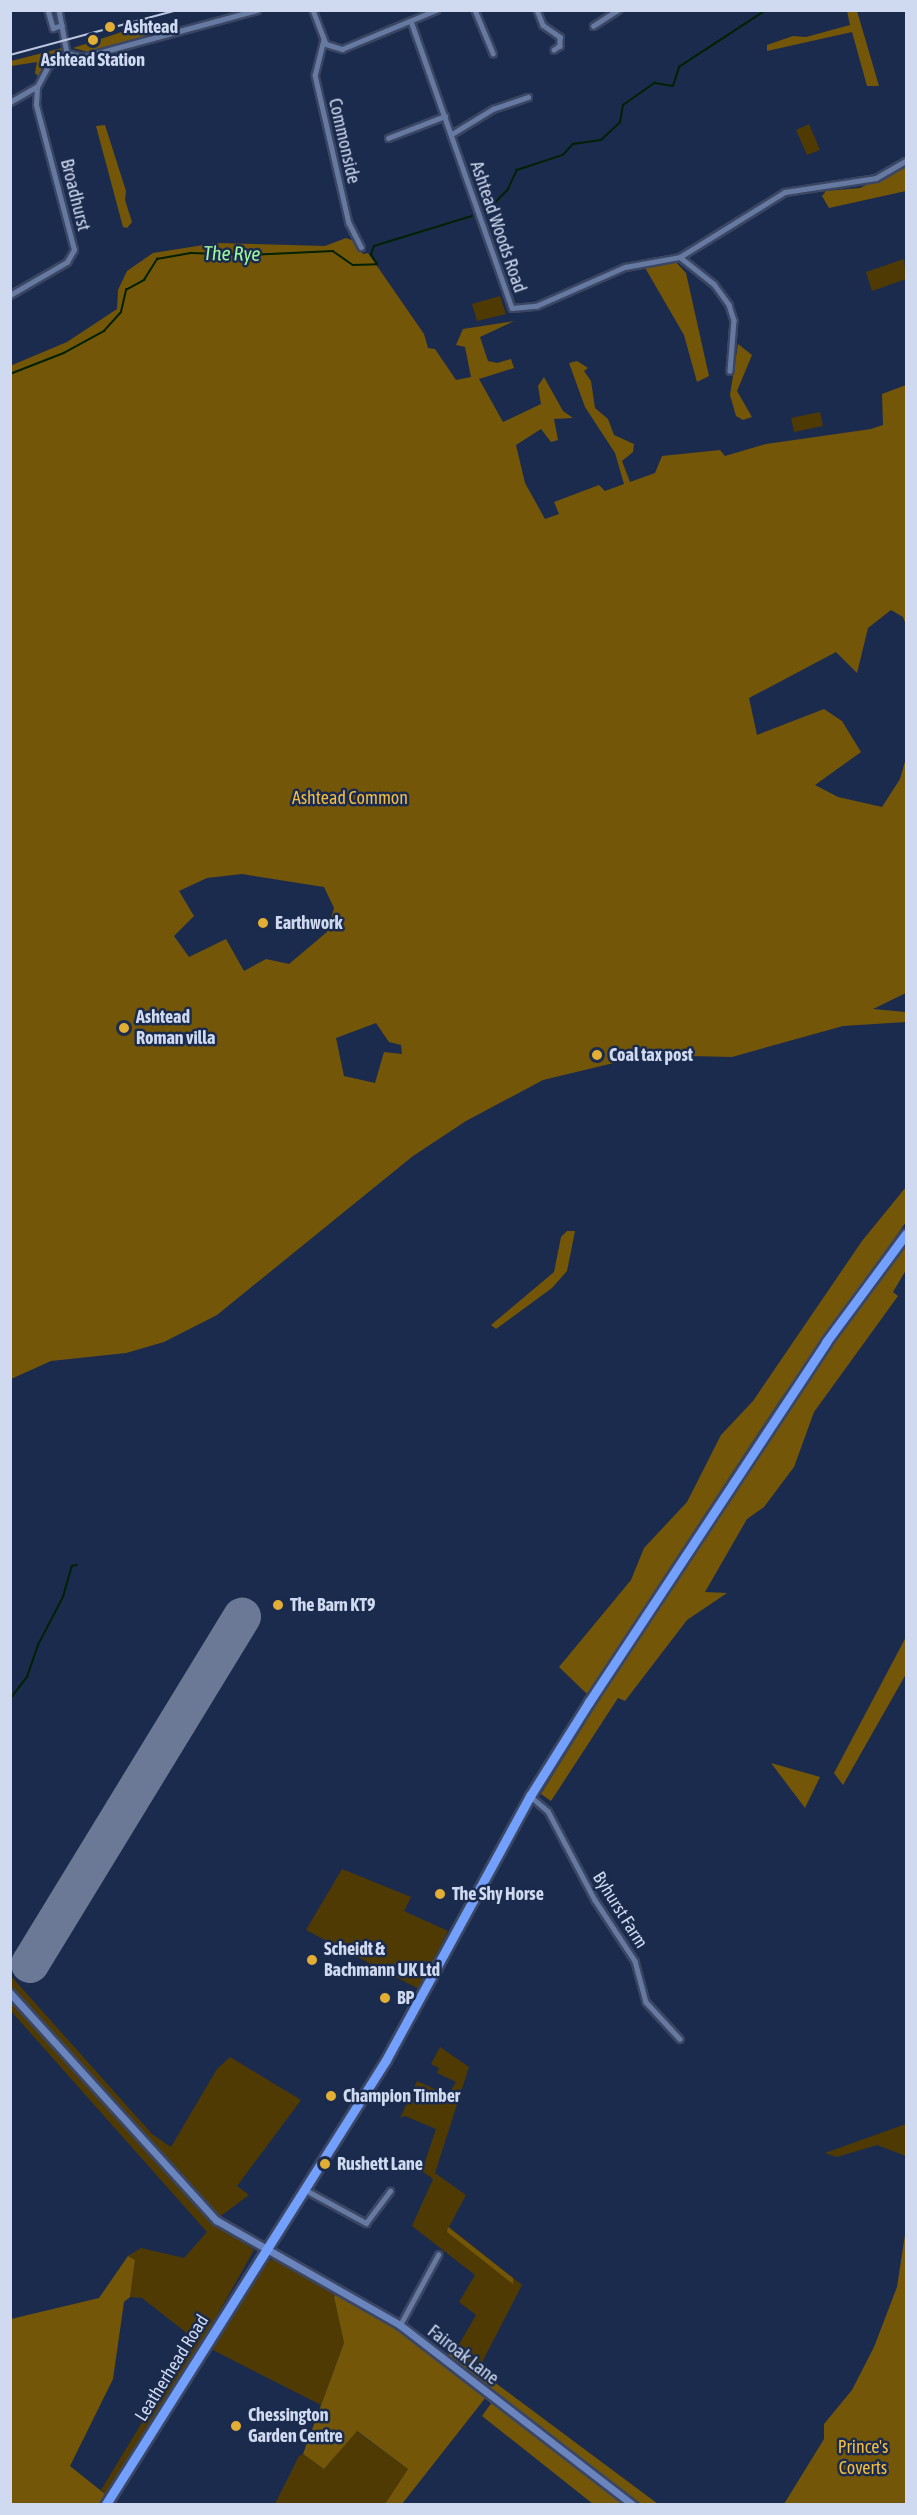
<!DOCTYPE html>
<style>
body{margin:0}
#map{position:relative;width:917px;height:2515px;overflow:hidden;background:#1b2b4d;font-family:"Asap Condensed",sans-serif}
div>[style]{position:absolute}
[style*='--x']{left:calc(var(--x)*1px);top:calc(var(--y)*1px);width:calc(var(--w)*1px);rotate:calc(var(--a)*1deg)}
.green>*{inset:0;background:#503a03}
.forest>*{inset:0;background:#745608}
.stream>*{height:1.5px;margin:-0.75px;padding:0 0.75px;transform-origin:0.75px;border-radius:0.75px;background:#002102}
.runway>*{height:38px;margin:-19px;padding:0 19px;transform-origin:19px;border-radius:19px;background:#6c7996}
.roads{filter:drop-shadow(2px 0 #3a4663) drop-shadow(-2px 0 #3a4663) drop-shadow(0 2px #3a4663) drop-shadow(0 -2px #3a4663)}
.street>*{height:4.5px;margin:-2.25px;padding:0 2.25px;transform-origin:2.25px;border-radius:2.25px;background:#667aa1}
.secondary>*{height:7px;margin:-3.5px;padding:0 3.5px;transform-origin:3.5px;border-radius:3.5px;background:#6a85bd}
.highway>*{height:9px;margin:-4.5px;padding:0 4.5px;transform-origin:4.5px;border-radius:4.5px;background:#74a0fd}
.rail>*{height:1.5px;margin:-0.75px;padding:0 0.75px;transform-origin:0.75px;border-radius:0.75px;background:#bcc7de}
.dots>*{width:16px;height:16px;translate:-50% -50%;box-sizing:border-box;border:3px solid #1b2b4d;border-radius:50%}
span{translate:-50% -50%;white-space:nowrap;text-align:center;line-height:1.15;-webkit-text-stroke:5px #1b2b4d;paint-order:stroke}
.poi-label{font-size:18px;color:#cfdaf0;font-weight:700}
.left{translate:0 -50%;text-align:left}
.street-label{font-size:18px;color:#cfdaf0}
.park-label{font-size:18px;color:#f3bd43}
.water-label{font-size:20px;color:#9df69d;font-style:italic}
.frame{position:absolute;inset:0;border:12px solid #cfdaf0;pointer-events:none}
</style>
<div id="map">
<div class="green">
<i style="clip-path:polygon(809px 124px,820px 150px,807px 155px,796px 130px)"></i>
<i style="clip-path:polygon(904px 259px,906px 279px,872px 291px,866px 272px)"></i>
<i style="clip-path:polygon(500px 296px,506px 314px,477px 321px,472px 304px)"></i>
<i style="clip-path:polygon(820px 412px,823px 426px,794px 432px,791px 418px)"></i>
<i style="clip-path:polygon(342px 1869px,411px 1897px,404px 1911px,448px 1931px,419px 1989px,306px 1930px)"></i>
<i style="clip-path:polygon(10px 1975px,152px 2134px,171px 2147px,217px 2069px,230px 2057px,301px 2100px,237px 2186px,249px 2195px,218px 2218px,11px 1988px)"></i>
<i style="clip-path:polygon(10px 2001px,197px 2208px,254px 2250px,202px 2342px,105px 2494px,101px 2490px,191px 2342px,188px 2334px,142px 2298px,130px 2297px,135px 2260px,128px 2256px,141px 2248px,184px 2258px,207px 2232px,11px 2011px)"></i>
<i style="clip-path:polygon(440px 2047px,469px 2067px,435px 2173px,466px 2195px,449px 2227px,522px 2285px,478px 2370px,453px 2355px,476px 2315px,459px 2302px,475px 2275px,412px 2226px,433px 2179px,422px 2171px,436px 2129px,405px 2116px,400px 2118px,417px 2081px,448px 2095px,456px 2082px,437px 2073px,439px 2068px,431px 2064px)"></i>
<i style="clip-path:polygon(906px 2124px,906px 2156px,877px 2145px,837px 2157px,825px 2153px)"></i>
<i style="clip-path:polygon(275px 2259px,337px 2292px,334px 2297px,344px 2343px,321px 2405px,211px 2349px,266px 2261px)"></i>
<i style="clip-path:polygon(356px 2431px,408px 2469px,385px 2504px,275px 2504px,299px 2456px,303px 2454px,324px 2469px)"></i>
</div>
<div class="forest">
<i style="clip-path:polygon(847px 11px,857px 11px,879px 86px,867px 86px,852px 32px,767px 51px,767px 45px,793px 36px,806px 37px,850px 25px)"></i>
<i style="clip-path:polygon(146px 24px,150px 37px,88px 52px,73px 48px)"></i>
<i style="clip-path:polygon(62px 48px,63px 52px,49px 62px,39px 77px,35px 73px,37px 62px,11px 66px,11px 61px)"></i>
<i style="clip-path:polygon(105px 125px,126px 191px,125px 200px,132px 222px,127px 228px,123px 227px,96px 126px)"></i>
<i style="clip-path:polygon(906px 166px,906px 191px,829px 208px,822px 196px,826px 191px,860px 188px)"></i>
<i style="clip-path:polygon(evenodd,346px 238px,354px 241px,363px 254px,368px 253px,424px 334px,428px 348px,435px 349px,456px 380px,471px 377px,465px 347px,456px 345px,463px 329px,514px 321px,480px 337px,488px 361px,497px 363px,511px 359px,514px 368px,479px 379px,503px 422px,541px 404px,538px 386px,544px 377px,563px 411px,573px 418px,554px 419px,558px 440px,551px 442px,541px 429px,516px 445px,525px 483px,545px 519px,559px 514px,554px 502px,599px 485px,605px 491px,624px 484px,615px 453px,585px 407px,569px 363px,577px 361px,588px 368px,584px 371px,591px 381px,595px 408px,608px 419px,614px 435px,634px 444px,633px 452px,622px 461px,630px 482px,655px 473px,662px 456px,720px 450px,725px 456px,766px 444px,871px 429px,883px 425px,882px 394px,906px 385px,906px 625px,903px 617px,891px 610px,868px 628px,857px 673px,836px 652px,749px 698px,757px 735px,824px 709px,842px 721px,861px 752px,815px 785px,838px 797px,882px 807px,900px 779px,906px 758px,906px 993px,873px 1009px,906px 1012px,906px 1022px,843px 1026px,732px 1057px,647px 1055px,543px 1080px,466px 1121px,413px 1156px,217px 1315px,164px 1342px,126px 1353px,51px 1361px,11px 1379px,10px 366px,67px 342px,117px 309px,118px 290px,127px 271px,153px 253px,216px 243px,325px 246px,346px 238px,242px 874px,324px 887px,334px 908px,327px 932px,289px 964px,266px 959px,244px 971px,226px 939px,189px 957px,174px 936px,194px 916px,179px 891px,207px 878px,242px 874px,346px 238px,376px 1023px,389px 1042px,401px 1045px,402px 1054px,384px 1052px,375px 1083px,344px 1076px,336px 1038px,376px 1023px)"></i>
<i style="clip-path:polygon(675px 261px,686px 273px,709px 376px,697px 382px,684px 335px,644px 266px)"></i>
<i style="clip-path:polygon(738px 344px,752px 355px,737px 391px,752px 417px,743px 420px,736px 416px,730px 395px)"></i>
<i style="clip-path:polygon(906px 1187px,906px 1222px,780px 1400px,587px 1694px,559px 1667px,631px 1580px,644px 1548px,687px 1502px,721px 1435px,753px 1401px,862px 1241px)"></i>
<i style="clip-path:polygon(567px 1231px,575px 1231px,567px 1271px,552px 1288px,496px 1329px,491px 1325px,554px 1272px,561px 1237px)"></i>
<i style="clip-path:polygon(906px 1237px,906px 1270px,893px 1292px,898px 1296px,814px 1412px,794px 1467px,764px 1507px,747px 1519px,705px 1592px,727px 1593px,687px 1620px,625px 1701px,618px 1698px,551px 1801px,541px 1794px,608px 1686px,744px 1470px)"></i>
<i style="clip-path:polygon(906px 1637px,906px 1674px,843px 1785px,834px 1773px)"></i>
<i style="clip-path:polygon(771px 1763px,820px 1777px,805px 1808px)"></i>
<i style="clip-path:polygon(448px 2227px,513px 2278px,513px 2284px,447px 2232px)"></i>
<i style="clip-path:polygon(906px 2228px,906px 2504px,784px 2504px,824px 2439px,824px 2424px,852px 2390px,874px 2347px,897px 2287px)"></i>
<i style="clip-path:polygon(128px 2256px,135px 2260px,130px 2297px,124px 2302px,113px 2379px,70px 2466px,105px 2494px,99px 2504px,11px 2504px,11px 2319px,99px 2298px)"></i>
<i style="clip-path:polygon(337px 2292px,396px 2329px,486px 2397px,402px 2504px,385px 2504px,408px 2469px,357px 2431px,324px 2469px,303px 2454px,344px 2343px,334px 2297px)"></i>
<i style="clip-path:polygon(447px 2351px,478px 2370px,658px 2504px,641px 2504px,450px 2358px)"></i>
<i style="clip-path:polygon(492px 2402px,554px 2448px,626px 2504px,593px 2504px,482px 2416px)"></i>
</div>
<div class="stream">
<i style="--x:488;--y:210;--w:29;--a:-46"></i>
<i style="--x:508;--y:189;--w:21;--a:-65"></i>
<i style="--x:517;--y:170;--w:48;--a:-18.1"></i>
<i style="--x:563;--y:155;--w:15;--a:-48"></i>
<i style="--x:573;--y:144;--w:28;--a:-8"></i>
<i style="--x:601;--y:140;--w:26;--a:-43"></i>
<i style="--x:620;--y:122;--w:17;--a:-80"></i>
<i style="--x:623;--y:105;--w:39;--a:-35"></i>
<i style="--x:655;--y:83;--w:18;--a:9"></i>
<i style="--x:673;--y:86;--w:20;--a:-72"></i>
<i style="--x:679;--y:67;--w:104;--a:-33.2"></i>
<i style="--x:10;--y:374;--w:58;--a:-21.3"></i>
<i style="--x:64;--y:353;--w:46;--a:-28.8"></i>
<i style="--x:104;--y:331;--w:25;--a:-48"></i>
<i style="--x:121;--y:312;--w:23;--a:-77"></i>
<i style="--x:126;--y:290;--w:21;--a:-29"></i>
<i style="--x:144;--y:280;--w:25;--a:-58"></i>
<i style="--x:157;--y:259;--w:35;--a:-10"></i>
<i style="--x:191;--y:253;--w:56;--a:2"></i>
<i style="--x:247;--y:255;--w:86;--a:-2.7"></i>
<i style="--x:333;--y:251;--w:24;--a:35"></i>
<i style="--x:353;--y:265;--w:24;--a:-2"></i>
<i style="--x:377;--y:264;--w:11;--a:-124"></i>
<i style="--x:371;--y:255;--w:9;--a:-72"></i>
<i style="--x:374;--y:246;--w:102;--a:-17"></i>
<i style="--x:10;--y:1699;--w:28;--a:-52"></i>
<i style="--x:27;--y:1677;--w:34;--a:-71"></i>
<i style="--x:38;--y:1645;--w:54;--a:-62.5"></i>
<i style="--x:63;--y:1597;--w:32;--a:-74"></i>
<i style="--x:72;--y:1566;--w:5;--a:-11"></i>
</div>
<div class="runway">
<i style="--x:30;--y:1964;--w:407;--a:-58.6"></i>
</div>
<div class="roads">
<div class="street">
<i style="--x:48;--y:10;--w:19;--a:74"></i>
<i style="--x:53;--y:28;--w:9;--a:-18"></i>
<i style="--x:59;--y:10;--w:44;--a:79.5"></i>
<i style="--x:313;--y:10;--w:36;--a:69"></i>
<i style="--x:326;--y:44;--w:17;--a:17"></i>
<i style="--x:342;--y:49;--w:102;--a:-22.5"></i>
<i style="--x:475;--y:10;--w:47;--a:67.3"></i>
<i style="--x:537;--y:10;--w:16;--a:68"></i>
<i style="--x:543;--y:25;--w:21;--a:35"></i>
<i style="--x:560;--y:37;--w:9;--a:90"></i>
<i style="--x:560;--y:46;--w:7;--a:146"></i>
<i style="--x:411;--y:21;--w:304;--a:70.6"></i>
<i style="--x:512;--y:308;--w:24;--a:-5"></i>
<i style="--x:536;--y:306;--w:97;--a:-23.7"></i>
<i style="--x:625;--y:267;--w:56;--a:-10.3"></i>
<i style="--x:680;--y:257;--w:43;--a:38.5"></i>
<i style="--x:714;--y:284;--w:26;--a:54"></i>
<i style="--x:729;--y:305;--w:16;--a:72"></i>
<i style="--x:734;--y:320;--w:51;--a:94.5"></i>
<i style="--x:593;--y:26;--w:30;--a:-33"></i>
<i style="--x:324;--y:40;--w:36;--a:104"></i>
<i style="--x:315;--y:75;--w:152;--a:77.1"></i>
<i style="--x:349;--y:223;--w:27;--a:63"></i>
<i style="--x:67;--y:53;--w:16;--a:14"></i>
<i style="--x:83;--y:57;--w:180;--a:-15.1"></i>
<i style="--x:10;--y:102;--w:30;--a:-30"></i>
<i style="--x:452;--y:134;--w:48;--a:-31.4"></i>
<i style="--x:493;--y:109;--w:37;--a:-19"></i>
<i style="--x:388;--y:138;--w:61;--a:-21.1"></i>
<i style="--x:680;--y:257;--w:123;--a:-31.8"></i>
<i style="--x:785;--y:192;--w:92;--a:-8.7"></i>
<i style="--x:876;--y:178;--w:34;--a:-30"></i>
<i style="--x:10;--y:295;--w:66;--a:-30.1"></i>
<i style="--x:67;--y:262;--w:14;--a:-60"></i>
<i style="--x:74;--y:250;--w:150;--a:-104.7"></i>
<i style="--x:36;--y:105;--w:18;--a:-87"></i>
<i style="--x:37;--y:87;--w:24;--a:-62"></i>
<i style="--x:48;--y:66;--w:23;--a:-34"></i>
<i style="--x:530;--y:1796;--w:23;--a:40"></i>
<i style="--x:548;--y:1811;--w:101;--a:62.2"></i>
<i style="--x:595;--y:1900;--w:73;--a:56.7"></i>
<i style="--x:635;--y:1961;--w:42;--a:75"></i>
<i style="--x:646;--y:2002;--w:50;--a:47.4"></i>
<i style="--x:304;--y:2189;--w:71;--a:28.7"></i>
<i style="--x:366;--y:2223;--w:40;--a:-53"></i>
<i style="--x:400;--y:2325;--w:80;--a:-61.5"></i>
</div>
<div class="secondary">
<i style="--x:10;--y:1993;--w:307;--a:47.8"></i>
<i style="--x:216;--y:2220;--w:212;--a:29.7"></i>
<i style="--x:400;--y:2325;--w:293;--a:37.7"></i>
</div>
<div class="highway">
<i style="--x:106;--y:2504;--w:525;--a:-57.76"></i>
<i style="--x:386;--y:2060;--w:301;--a:-61.4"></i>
<i style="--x:530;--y:1796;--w:111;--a:-57.9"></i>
<i style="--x:589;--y:1702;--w:431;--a:-56.6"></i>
<i style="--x:826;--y:1342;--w:134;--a:-53.5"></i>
</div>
</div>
<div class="rail">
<i style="--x:10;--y:55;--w:174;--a:-15"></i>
</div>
<div class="dots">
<i style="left:110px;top:27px;background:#e2ae34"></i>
<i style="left:93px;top:40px;background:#e2ae34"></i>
<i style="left:263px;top:923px;background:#e2ae34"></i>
<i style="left:124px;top:1028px;background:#e2ae34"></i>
<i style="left:597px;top:1055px;background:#e2ae34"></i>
<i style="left:278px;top:1605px;background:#e2ae34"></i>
<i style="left:440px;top:1894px;background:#e2ae34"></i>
<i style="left:312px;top:1960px;background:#e2ae34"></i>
<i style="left:385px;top:1998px;background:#e2ae34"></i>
<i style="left:331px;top:2096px;background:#e2ae34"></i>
<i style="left:325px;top:2164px;background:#e2ae34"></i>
<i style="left:236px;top:2426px;background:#e2ae34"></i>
</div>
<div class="poi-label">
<span class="left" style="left:124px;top:27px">Ashtead</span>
<span style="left:93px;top:60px">Ashtead Station</span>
<span class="left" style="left:275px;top:923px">Earthwork</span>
<span class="left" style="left:136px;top:1028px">Ashtead<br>Roman villa</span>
<span class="left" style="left:609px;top:1055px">Coal tax post</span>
<span class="left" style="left:290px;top:1605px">The Barn KT9</span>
<span class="left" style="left:452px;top:1894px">The Shy Horse</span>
<span class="left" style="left:324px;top:1960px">Scheidt &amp;<br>Bachmann UK Ltd</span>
<span class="left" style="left:397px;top:1998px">BP</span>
<span class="left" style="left:343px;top:2096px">Champion Timber</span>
<span class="left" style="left:337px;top:2164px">Rushett Lane</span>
<span class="left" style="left:248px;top:2426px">Chessington<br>Garden Centre</span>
</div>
<div class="street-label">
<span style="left:344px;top:141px;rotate:77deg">Commonside</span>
<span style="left:75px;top:195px;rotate:76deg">Broadhurst</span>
<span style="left:498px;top:227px;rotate:71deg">Ashtead Woods Road</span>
<span style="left:620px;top:1910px;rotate:58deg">Byhurst Farm</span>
<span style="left:463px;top:2355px;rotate:38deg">Fairoak Lane</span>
<span style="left:172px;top:2368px;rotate:-58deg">Leatherhead Road</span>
</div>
<div class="park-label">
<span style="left:350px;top:798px">Ashtead Common</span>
<span style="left:863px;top:2458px">Prince's<br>Coverts</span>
</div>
<div class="water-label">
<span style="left:232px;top:253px;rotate:1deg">The Rye</span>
</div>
<div class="frame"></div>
</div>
